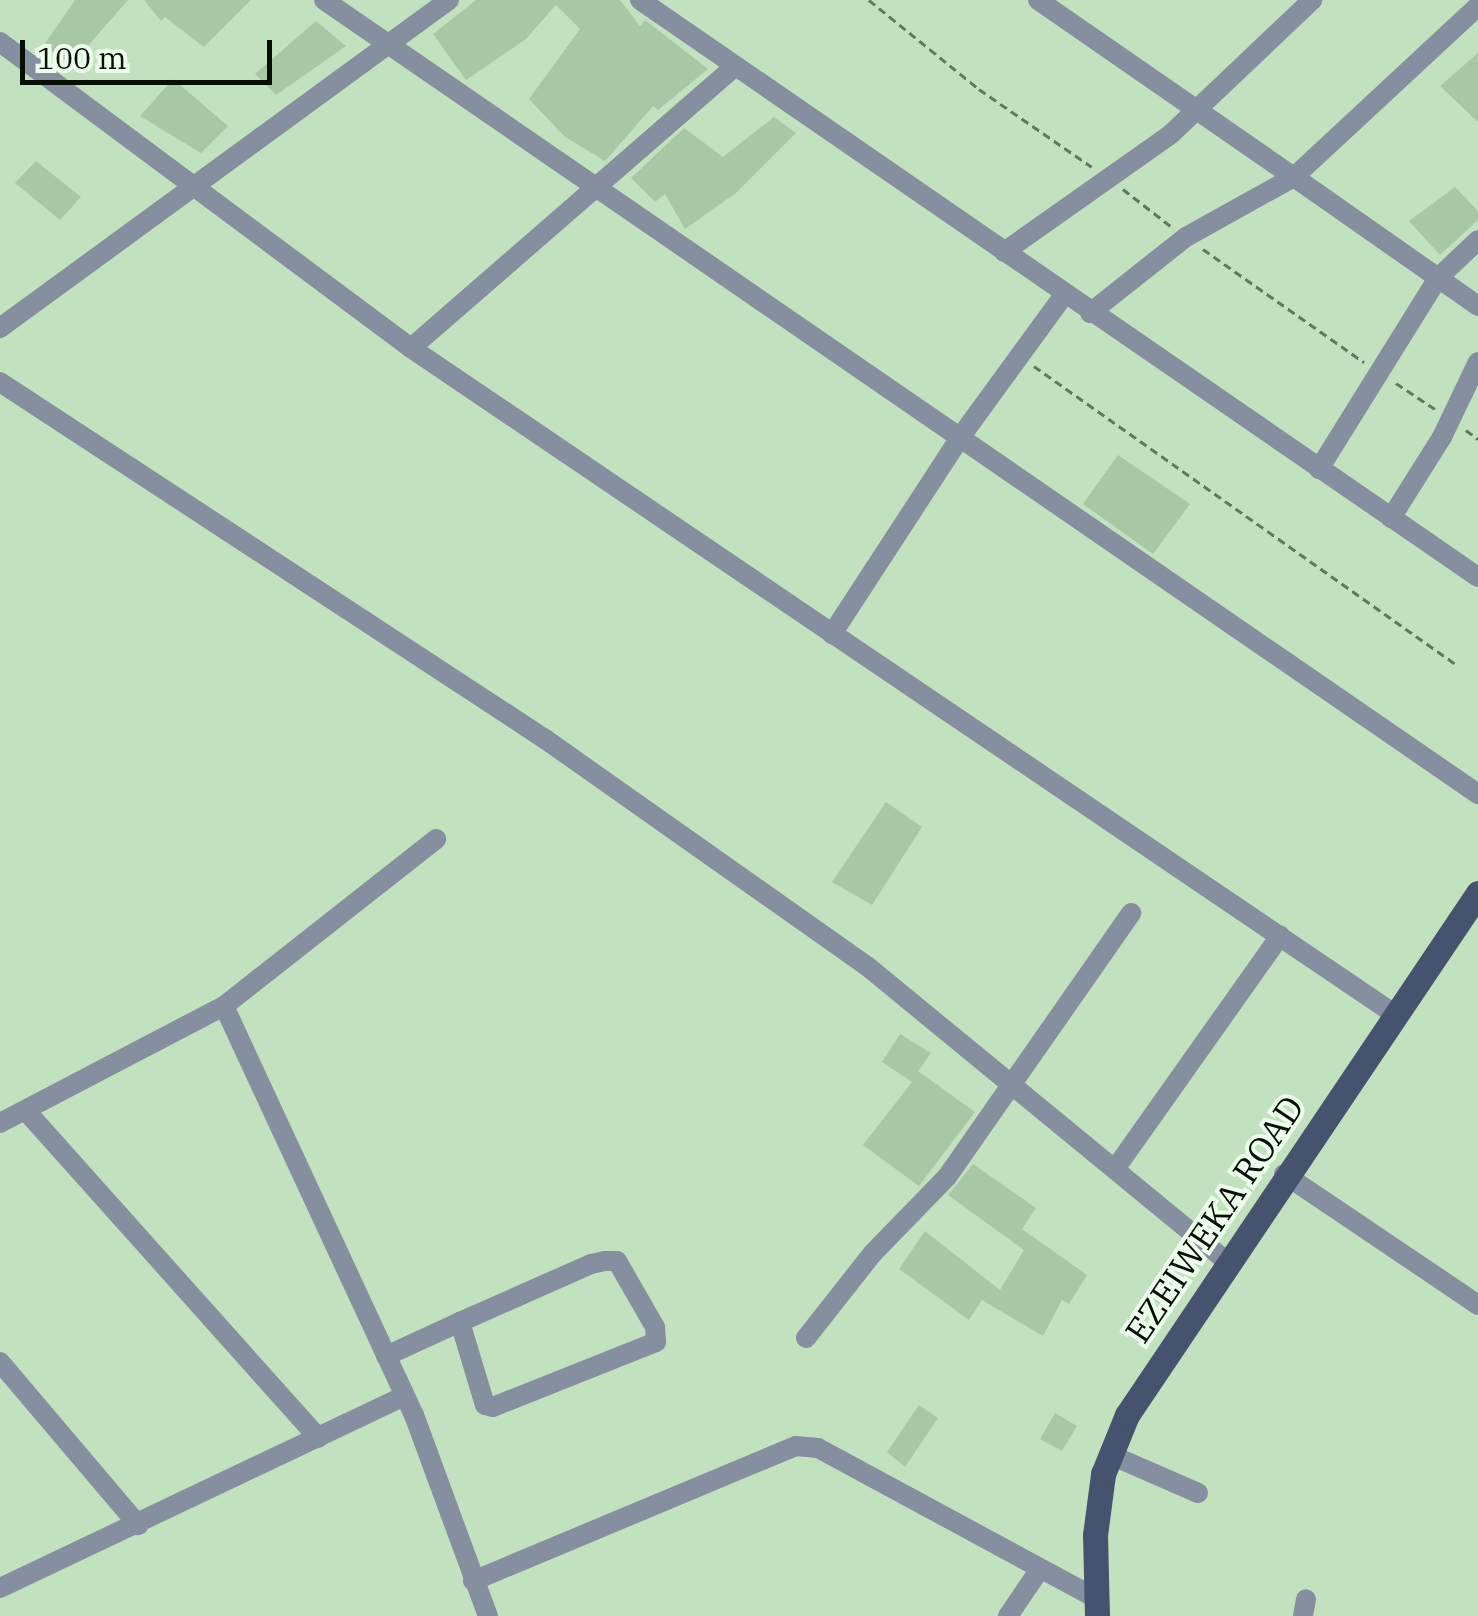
<!DOCTYPE html>
<style>
body{margin:0}
#map{position:relative;width:1478px;height:1616px;overflow:hidden;background:#c2e2bf;font-family:"IBM Plex Serif",serif}
div>[style]{position:absolute}
[style*='--x']{left:calc(var(--x)*1px);top:calc(var(--y)*1px);width:calc(var(--w)*1px);rotate:calc(var(--a)*1deg)}
.building>*{inset:0;background:#a8c7a5}
.path>*{height:2.5px;margin-top:-1.25px;transform-origin:0;background:repeating-linear-gradient(90deg,#627760 0 8px,transparent 0 13px)}
.minor>*{height:20px;margin:-10px;padding:0 10px;transform-origin:10px;border-radius:10px;background:#868f9f}
.major>*{height:25px;margin:-12.5px;padding:0 12.5px;transform-origin:12.5px;border-radius:12.5px;background:#45536f}
span{translate:-50% -50%;white-space:nowrap;text-align:center;line-height:1.15;-webkit-text-stroke:8px #eefeec;paint-order:stroke}
.street-label{font-size:35px;color:#050f04}
.scale{position:absolute;left:20px;top:40px;width:252px;height:45px;box-sizing:border-box;border:5px solid #050f04;border-top:0;padding-left:12px;font-size:30px;line-height:35px;white-space:nowrap;color:#050f04;-webkit-text-stroke:8px #eefeec;paint-order:stroke}
</style>
<div id="map">
<div class="building">
<i style="clip-path:polygon(75px 0,128px 0,71px 65px,44px 45px)"></i>
<i style="clip-path:polygon(144px 0,251px 0,204px 47px,165px 17px,161px 21px)"></i>
<i style="clip-path:polygon(476px 0,620px 0,640px 26px,645px 20px,708px 69px,658px 110px,653px 106px,605px 161px,565px 137px,529px 99px,580px 29px,556px 5px,526px 39px,466px 80px,433px 34px)"></i>
<i style="clip-path:polygon(316px 21px,346px 46px,276px 95px,255px 74px)"></i>
<i style="clip-path:polygon(1478px 53px,1478px 122px,1440px 86px)"></i>
<i style="clip-path:polygon(173px 79px,228px 126px,201px 153px,140px 116px)"></i>
<i style="clip-path:polygon(774px 117px,796px 133px,736px 193px,685px 229px,665px 194px,655px 202px,631px 178px,684px 128px,723px 157px)"></i>
<i style="clip-path:polygon(36px 161px,81px 197px,60px 220px,15px 183px)"></i>
<i style="clip-path:polygon(1455px 187px,1478px 211px,1478px 220px,1440px 255px,1409px 221px)"></i>
<i style="clip-path:polygon(1118px 455px,1190px 504px,1153px 554px,1083px 504px)"></i>
<i style="clip-path:polygon(886px 802px,922px 827px,872px 905px,832px 882px)"></i>
<i style="clip-path:polygon(900px 1034px,931px 1053px,918px 1071px,975px 1112px,919px 1186px,863px 1145px,912px 1082px,882px 1062px)"></i>
<i style="clip-path:polygon(973px 1164px,1036px 1208px,1022px 1229px,1087px 1275px,1069px 1304px,1062px 1300px,1043px 1336px,982px 1300px,969px 1320px,899px 1269px,925px 1231px,1000px 1290px,1024px 1250px,948px 1195px)"></i>
<i style="clip-path:polygon(919px 1405px,938px 1418px,905px 1467px,887px 1452px)"></i>
<i style="clip-path:polygon(1055px 1413px,1077px 1426px,1062px 1451px,1040px 1439px)"></i>
</div>
<div class="path">
<i style="--x:869;--y:0;--w:141;--a:39"></i>
<i style="--x:979;--y:89;--w:137;--a:34.6"></i>
<i style="--x:1123;--y:189;--w:62;--a:37.8"></i>
<i style="--x:1203;--y:249;--w:197;--a:35.1"></i>
<i style="--x:1034;--y:366;--w:518;--a:35.25"></i>
<i style="--x:1396;--y:383;--w:47;--a:33.7"></i>
<i style="--x:1466;--y:430;--w:15;--a:37"></i>
</div>
<div class="minor">
<i style="--x:324;--y:0;--w:1401;--a:34.53"></i>
<i style="--x:640;--y:0;--w:1017;--a:34.55"></i>
<i style="--x:1038;--y:0;--w:311;--a:34.7"></i>
<i style="--x:1294;--y:177;--w:251;--a:-42.9"></i>
<i style="--x:0;--y:42;--w:512;--a:36.67"></i>
<i style="--x:411;--y:348;--w:1186;--a:34.11"></i>
<i style="--x:1004;--y:252;--w:204;--a:-35.2"></i>
<i style="--x:1171;--y:134;--w:195;--a:-43.5"></i>
<i style="--x:1090;--y:313;--w:122;--a:-38.4"></i>
<i style="--x:1186;--y:237;--w:124;--a:-29.1"></i>
<i style="--x:1294;--y:177;--w:225;--a:35"></i>
<i style="--x:0;--y:328;--w:556;--a:-36.15"></i>
<i style="--x:411;--y:348;--w:430;--a:-41"></i>
<i style="--x:0;--y:382;--w:652;--a:33.23"></i>
<i style="--x:545;--y:739;--w:394;--a:35.2"></i>
<i style="--x:867;--y:966;--w:463;--a:39.4"></i>
<i style="--x:1319;--y:469;--w:225;--a:-58.1"></i>
<i style="--x:1438;--y:278;--w:55;--a:-43.5"></i>
<i style="--x:1391;--y:518;--w:96;--a:-57.8"></i>
<i style="--x:1442;--y:437;--w:83;--a:-64.4"></i>
<i style="--x:832;--y:634;--w:233;--a:-56.9"></i>
<i style="--x:959;--y:439;--w:178;--a:-53.9"></i>
<i style="--x:224;--y:1006;--w:451;--a:65.1"></i>
<i style="--x:414;--y:1415;--w:214;--a:69.8"></i>
<i style="--x:27;--y:1112;--w:437;--a:48.2"></i>
<i style="--x:0;--y:1123;--w:253;--a:-27.6"></i>
<i style="--x:224;--y:1006;--w:270;--a:-38.2"></i>
<i style="--x:1115;--y:1169;--w:286;--a:-54.7"></i>
<i style="--x:1284;--y:1174;--w:234;--a:34"></i>
<i style="--x:806;--y:1338;--w:108;--a:-51.8"></i>
<i style="--x:873;--y:1253;--w:106;--a:-45.8"></i>
<i style="--x:947;--y:1177;--w:322;--a:-55.1"></i>
<i style="--x:386;--y:1356;--w:81;--a:-24.7"></i>
<i style="--x:460;--y:1322;--w:143;--a:-23.9"></i>
<i style="--x:591;--y:1264;--w:14;--a:-12"></i>
<i style="--x:605;--y:1261;--w:12;--a:0"></i>
<i style="--x:617;--y:1261;--w:76;--a:60.1"></i>
<i style="--x:655;--y:1327;--w:15;--a:86"></i>
<i style="--x:656;--y:1342;--w:175;--a:158.3"></i>
<i style="--x:493;--y:1407;--w:8;--a:-166"></i>
<i style="--x:485;--y:1405;--w:87;--a:-106.8"></i>
<i style="--x:0;--y:1362;--w:214;--a:49.7"></i>
<i style="--x:1111;--y:1455;--w:95;--a:23.6"></i>
<i style="--x:473;--y:1581;--w:350;--a:-22.7"></i>
<i style="--x:796;--y:1446;--w:22;--a:5"></i>
<i style="--x:818;--y:1448;--w:315;--a:28.4"></i>
<i style="--x:0;--y:1588;--w:447;--a:-25.4"></i>
<i style="--x:1008;--y:1616;--w:57;--a:-55.8"></i>
<i style="--x:1303;--y:1616;--w:17;--a:-80"></i>
</div>
<div class="major">
<i style="--x:1097;--y:1616;--w:81;--a:-91.4"></i>
<i style="--x:1095;--y:1535;--w:62;--a:-82.5"></i>
<i style="--x:1103;--y:1474;--w:64;--a:-67.9"></i>
<i style="--x:1127;--y:1415;--w:629;--a:-56.08"></i>
</div>
<div class="street-label">
<span style="left:1214px;top:1219px;rotate:-56deg">EZEIWEKA ROAD</span>
</div>
<div class="scale">100 m</div>
</div>
